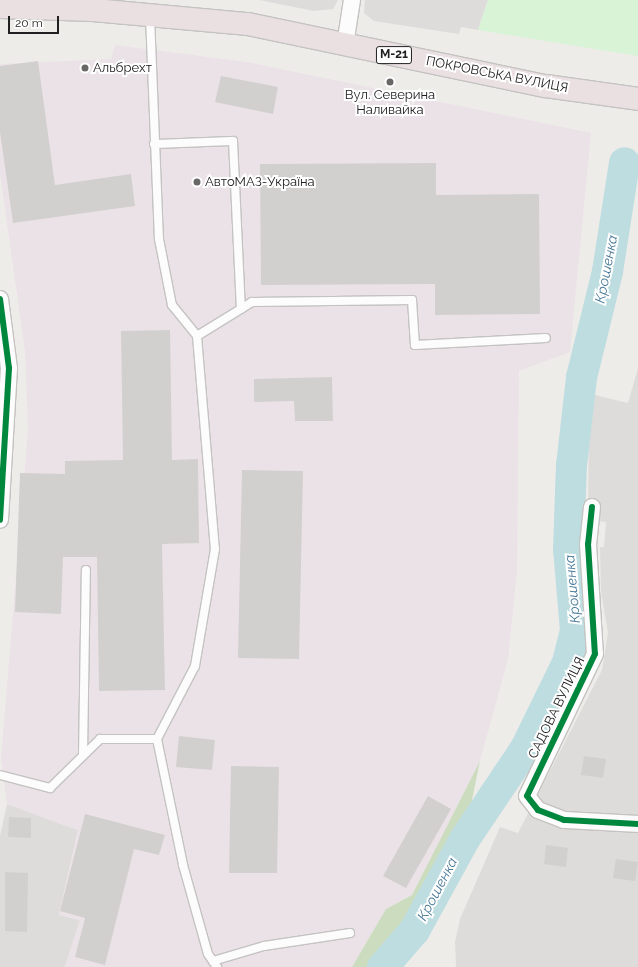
<!DOCTYPE html>
<meta charset="utf-8">
<style>
body{margin:0}
#map{position:relative;width:638px;height:967px;overflow:hidden;background:#eeece9;font-family:Raleway,sans-serif}
div>[style]{position:absolute}
[style*='--x']{left:calc(var(--x)*1px);top:calc(var(--y)*1px);width:calc(var(--w)*1px);rotate:calc(var(--a)*1deg)}
.residential>*{inset:0;background:#dddcda}
.industrial>*{inset:0;background:#ebe2e8}
.forest>*{inset:0;background:#ccdcbf}
.park>*{inset:0;background:#d9f3d6}
.river>*{height:31px;margin:-15.5px;padding:0 15.5px;transform-origin:15.5px;border-radius:15.5px;background:#bedde0}
.building>*{inset:0;background:#d2d0ce}
.roads{filter:drop-shadow(1px 0 #c4c3c1) drop-shadow(-1px 0 #c4c3c1) drop-shadow(0 1px #c4c3c1) drop-shadow(0 -1px #c4c3c1)}
.lane>*{height:8px;margin:-4px;padding:0 4px;transform-origin:4px;border-radius:4px;background:#fcfcfc}
.street>*{height:16px;margin:-8px;padding:0 8px;transform-origin:8px;border-radius:8px;background:#fcfcfc}
.highway>*{height:22px;margin:-11px;padding:0 11px;transform-origin:11px;border-radius:11px;background:#eae0e2}
.cycleway>*{height:6px;margin:-3px;padding:0 3px;transform-origin:3px;border-radius:3px;background:#00873e}
.dots>*{width:11px;height:11px;translate:-50% -50%;box-sizing:border-box;border:2px solid #fff;border-radius:50%}
span{translate:-50% -50%;white-space:nowrap;text-align:center;line-height:1.15;-webkit-text-stroke:4px #fff;paint-order:stroke}
.shield-label span{padding:1px 3px;background:#fff;border:1px solid;border-radius:3px;-webkit-text-stroke-width:0}
.shield-label{font-size:12px;color:#202020;font-weight:700}
.poi-label{font-size:13px;color:#202020}
.left{translate:0 -50%;text-align:left}
.street-label{font-size:13px;color:#202020}
.water-label{font-size:14px;color:#467796;font-style:italic}
.scale{position:absolute;left:8px;top:16px;width:51px;height:18px;box-sizing:border-box;border:2px solid #202020;border-top:0;padding-left:5px;font-size:12px;line-height:14px;white-space:nowrap;color:#202020;-webkit-text-stroke:3px #fff;paint-order:stroke}
</style>
<div id="map">
<div class="residential">
<i style="clip-path:polygon(259px 0,338px 0,333px 9px,314px 11px)"></i>
<i style="clip-path:polygon(365px 0,488px 0,478px 30px,461px 27px,459px 34px,374px 21px,364px 13px)"></i>
<i style="clip-path:polygon(638px 368px,638px 967px,456px 967px,455px 942px,460px 919px,500px 827px,518px 833px,602px 670px,608px 633px,601px 592px,600px 547px,604px 547px,606px 522px,588px 520px,589px 423px,595px 395px,628px 403px)"></i>
<i style="clip-path:polygon(7px 804px,78px 830px,59px 915px,80px 920px,65px 967px,0 967px,0 836px)"></i>
</div>
<div class="industrial">
<i style="clip-path:polygon(115px 45px,247px 62px,591px 133px,570px 352px,519px 371px,517px 572px,508px 659px,480px 761px,412px 895px,386px 909px,352px 967px,65px 967px,80px 920px,59px 915px,78px 830px,7px 804px,1px 760px,28px 429px,25px 351px,0 174px,0 64px,111px 59px)"></i>
</div>
<div class="forest">
<i style="clip-path:polygon(480px 761px,464px 839px,414px 930px,382px 967px,352px 967px,386px 909px,412px 895px)"></i>
</div>
<div class="park">
<i style="clip-path:polygon(488px 0,638px 0,638px 56px,478px 30px)"></i>
</div>
<div class="river">
<i style="--x:382;--y:967;--w:49;--a:-49.1"></i>
<i style="--x:414;--y:930;--w:104;--a:-61.2"></i>
<i style="--x:464;--y:839;--w:110;--a:-56.2"></i>
<i style="--x:525;--y:748;--w:96;--a:-64"></i>
<i style="--x:567;--y:662;--w:33;--a:-76"></i>
<i style="--x:575;--y:630;--w:81;--a:-94.9"></i>
<i style="--x:568;--y:549;--w:84;--a:-88"></i>
<i style="--x:571;--y:465;--w:89;--a:-83.5"></i>
<i style="--x:581;--y:377;--w:109;--a:-76.2"></i>
<i style="--x:607;--y:271;--w:110;--a:-81.1"></i>
</div>
<div class="building">
<i style="clip-path:polygon(38px 61px,55px 185px,131px 174px,135px 206px,13px 223px,0 132px,0 66px)"></i>
<i style="clip-path:polygon(221px 76px,278px 87px,273px 114px,215px 102px)"></i>
<i style="clip-path:polygon(436px 163px,436px 195px,539px 194px,540px 314px,435px 315px,435px 284px,261px 285px,260px 164px)"></i>
<i style="clip-path:polygon(170px 330px,172px 460px,198px 459px,199px 543px,162px 544px,165px 690px,99px 691px,97px 557px,63px 557px,61px 614px,15px 612px,20px 473px,65px 474px,65px 461px,123px 460px,121px 331px)"></i>
<i style="clip-path:polygon(332px 377px,333px 421px,295px 421px,294px 401px,254px 402px,254px 379px)"></i>
<i style="clip-path:polygon(242px 470px,303px 471px,299px 659px,238px 658px)"></i>
<i style="clip-path:polygon(179px 736px,215px 740px,212px 770px,176px 767px)"></i>
<i style="clip-path:polygon(584px 756px,606px 759px,603px 778px,581px 775px)"></i>
<i style="clip-path:polygon(231px 766px,279px 767px,277px 873px,229px 873px)"></i>
<i style="clip-path:polygon(428px 796px,451px 809px,406px 888px,383px 876px)"></i>
<i style="clip-path:polygon(85px 814px,165px 835px,159px 855px,134px 849px,105px 965px,75px 957px,85px 918px,60px 911px)"></i>
<i style="clip-path:polygon(9px 817px,31px 818px,31px 838px,8px 837px)"></i>
<i style="clip-path:polygon(546px 845px,568px 848px,566px 867px,544px 864px)"></i>
<i style="clip-path:polygon(616px 859px,638px 862px,635px 881px,613px 878px)"></i>
<i style="clip-path:polygon(5px 872px,28px 873px,27px 932px,5px 931px)"></i>
</div>
<div class="roads">
<div class="lane">
<i style="--x:150;--y:16;--w:223;--a:87.7"></i>
<i style="--x:159;--y:239;--w:67;--a:78.9"></i>
<i style="--x:172;--y:305;--w:40;--a:51"></i>
<i style="--x:197;--y:336;--w:214;--a:85.2"></i>
<i style="--x:215;--y:549;--w:119;--a:99.7"></i>
<i style="--x:195;--y:666;--w:82;--a:117.5"></i>
<i style="--x:157;--y:739;--w:129;--a:78.3"></i>
<i style="--x:183;--y:865;--w:92;--a:74.3"></i>
<i style="--x:208;--y:954;--w:16;--a:55"></i>
<i style="--x:154;--y:144;--w:79;--a:-2.2"></i>
<i style="--x:233;--y:141;--w:168;--a:87.3"></i>
<i style="--x:197;--y:336;--w:65;--a:-31.7"></i>
<i style="--x:252;--y:302;--w:160;--a:-0.7"></i>
<i style="--x:412;--y:300;--w:45;--a:86.2"></i>
<i style="--x:415;--y:345;--w:131;--a:-3.1"></i>
<i style="--x:83;--y:755;--w:185;--a:-89.1"></i>
<i style="--x:0;--y:775;--w:52;--a:14.6"></i>
<i style="--x:50;--y:788;--w:70;--a:-44.4"></i>
<i style="--x:100;--y:739;--w:57;--a:0"></i>
<i style="--x:213;--y:961;--w:53;--a:-16.4"></i>
<i style="--x:264;--y:946;--w:87;--a:-8.6"></i>
</div>
<div class="street">
<i style="--x:345;--y:45;--w:46;--a:-81.2"></i>
<i style="--x:0;--y:299;--w:70;--a:82.6"></i>
<i style="--x:9;--y:368;--w:152;--a:93.4"></i>
<i style="--x:592;--y:507;--w:37;--a:96"></i>
<i style="--x:588;--y:544;--w:110;--a:86.4"></i>
<i style="--x:595;--y:654;--w:157;--a:115.6"></i>
<i style="--x:527;--y:796;--w:18;--a:52"></i>
<i style="--x:538;--y:810;--w:28;--a:21"></i>
<i style="--x:564;--y:820;--w:74;--a:3.1"></i>
</div>
<div class="highway">
<i style="--x:0;--y:7;--w:93;--a:1.8"></i>
<i style="--x:93;--y:10;--w:156;--a:5.2"></i>
<i style="--x:248;--y:24;--w:304;--a:11.8"></i>
<i style="--x:546;--y:86;--w:93;--a:8"></i>
</div>
</div>
<div class="cycleway">
<i style="--x:0;--y:299;--w:70;--a:82.6"></i>
<i style="--x:9;--y:368;--w:152;--a:93.4"></i>
<i style="--x:592;--y:507;--w:37;--a:96"></i>
<i style="--x:588;--y:544;--w:110;--a:86.4"></i>
<i style="--x:595;--y:654;--w:157;--a:115.6"></i>
<i style="--x:527;--y:796;--w:18;--a:52"></i>
<i style="--x:538;--y:810;--w:28;--a:21"></i>
<i style="--x:564;--y:820;--w:74;--a:3.1"></i>
</div>
<div class="dots">
<i style="left:85px;top:68px;background:#686766"></i>
<i style="left:390px;top:82px;background:#686766"></i>
<i style="left:197px;top:182px;background:#686766"></i>
</div>
<div class="shield-label">
<span style="left:394px;top:55px">М-21</span>
</div>
<div class="poi-label">
<span class="left" style="left:93px;top:68px">Альбрехт</span>
<span style="left:390px;top:103px">Вул. Северина<br>Наливайка</span>
<span class="left" style="left:205px;top:182px">АвтоМАЗ-Україна</span>
</div>
<div class="street-label">
<span style="left:497px;top:75px;rotate:11deg">ПОКРОВСЬКА ВУЛИЦЯ</span>
<span style="left:557px;top:708px;rotate:-64deg">САДОВА ВУЛИЦЯ</span>
</div>
<div class="water-label">
<span style="left:606px;top:269px;rotate:-79deg">Крошенка</span>
<span style="left:572px;top:589px;rotate:-95deg">Крошенка</span>
<span style="left:437px;top:889px;rotate:-62deg">Крошенка</span>
</div>
<div class="scale">20 m</div>
</div>
